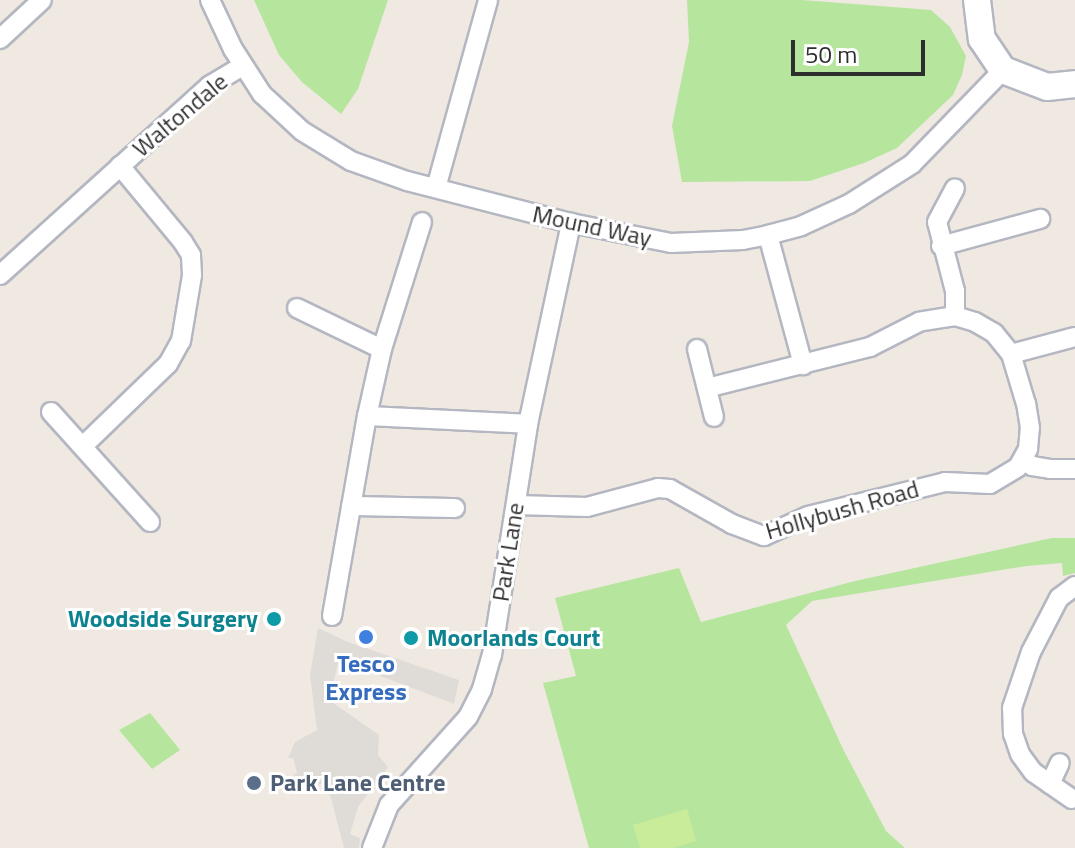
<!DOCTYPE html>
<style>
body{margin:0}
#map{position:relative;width:1075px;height:848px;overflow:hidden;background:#efe9e1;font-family:"Titillium Web",sans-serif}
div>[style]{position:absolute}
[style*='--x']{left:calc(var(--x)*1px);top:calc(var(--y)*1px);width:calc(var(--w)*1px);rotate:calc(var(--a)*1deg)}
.green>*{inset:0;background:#b6e59e}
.pitch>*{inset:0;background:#c9ec9a}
.plaza>*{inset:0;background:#dfdcd8}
.roads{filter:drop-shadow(2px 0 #b4b7c1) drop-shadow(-2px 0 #b4b7c1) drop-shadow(0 2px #b4b7c1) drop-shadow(0 -2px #b4b7c1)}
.minor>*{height:18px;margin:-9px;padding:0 9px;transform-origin:9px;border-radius:9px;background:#fff}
.secondary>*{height:26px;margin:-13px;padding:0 13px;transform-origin:13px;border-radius:13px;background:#fff}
.dots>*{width:22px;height:22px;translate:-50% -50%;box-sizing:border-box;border:4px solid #fff;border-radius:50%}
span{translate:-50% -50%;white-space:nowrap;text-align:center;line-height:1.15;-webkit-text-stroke:6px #fff;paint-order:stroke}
.street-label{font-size:24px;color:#2e2e2e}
.culture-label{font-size:24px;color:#0d838f;font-weight:700}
.right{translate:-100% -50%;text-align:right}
.left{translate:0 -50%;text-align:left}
.shop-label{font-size:24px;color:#366cbe;font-weight:700}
.service-label{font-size:24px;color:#4e5e75;font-weight:700}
.scale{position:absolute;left:791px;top:40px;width:134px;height:36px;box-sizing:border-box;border:4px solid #2e2e2e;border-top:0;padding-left:10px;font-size:24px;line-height:28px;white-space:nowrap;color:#2e2e2e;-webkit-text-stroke:6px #fff;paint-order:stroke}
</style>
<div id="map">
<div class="green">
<i style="clip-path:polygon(254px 0,388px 0,358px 89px,341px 114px,302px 82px,279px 55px)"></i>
<i style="clip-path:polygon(687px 0,802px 0,931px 10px,950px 27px,966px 56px,962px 75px,953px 95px,897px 148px,864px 163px,810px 181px,682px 182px,672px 126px,689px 42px)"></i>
<i style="clip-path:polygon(1052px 538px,1075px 538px,1075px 573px,1063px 576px,1062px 563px,1026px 566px,812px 601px,786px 625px,843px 749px,886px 831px,905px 848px,589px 848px,543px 683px,576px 676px,555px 598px,679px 568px,701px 622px,855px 581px)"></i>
<i style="clip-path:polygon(150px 713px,180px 750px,152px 769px,119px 730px)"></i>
</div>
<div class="pitch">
<i style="clip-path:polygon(687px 809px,696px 841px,673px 848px,640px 848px,633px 825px)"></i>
</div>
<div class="plaza">
<i style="clip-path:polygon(318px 628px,348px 642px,459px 680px,454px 704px,339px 660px,329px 700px,379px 735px,378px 755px,388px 767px,358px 807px,350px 834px,360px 838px,359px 848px,344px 848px,327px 783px,305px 786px,299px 783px,293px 775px,297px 773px,293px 758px,288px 758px,295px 742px,317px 730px,310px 675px)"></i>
</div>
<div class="roads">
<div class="minor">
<i style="--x:210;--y:0;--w:54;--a:64.9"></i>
<i style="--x:233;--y:49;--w:54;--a:57.2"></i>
<i style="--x:262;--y:94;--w:54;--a:42.8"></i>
<i style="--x:302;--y:131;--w:57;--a:31.5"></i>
<i style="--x:351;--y:161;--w:59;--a:19.7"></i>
<i style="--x:407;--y:181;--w:169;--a:14.4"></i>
<i style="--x:571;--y:223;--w:102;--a:11.3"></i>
<i style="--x:671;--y:243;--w:72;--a:-2.4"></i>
<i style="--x:743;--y:240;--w:25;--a:-11"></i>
<i style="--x:768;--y:235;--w:34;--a:-15"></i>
<i style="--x:801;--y:226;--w:53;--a:-24.6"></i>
<i style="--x:849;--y:204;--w:75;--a:-32.4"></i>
<i style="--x:912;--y:164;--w:131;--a:-45.9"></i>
<i style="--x:0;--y:39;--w:57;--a:-42.9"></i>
<i style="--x:436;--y:188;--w:195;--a:-74.5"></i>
<i style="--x:768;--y:235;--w:135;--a:74.9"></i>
<i style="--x:941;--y:246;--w:103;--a:-15.3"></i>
<i style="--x:0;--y:275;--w:282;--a:-42.1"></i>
<i style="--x:209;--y:86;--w:39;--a:-31"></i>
<i style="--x:297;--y:308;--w:94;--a:25.8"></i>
<i style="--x:955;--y:316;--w:25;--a:-90"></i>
<i style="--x:955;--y:291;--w:71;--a:-104.6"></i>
<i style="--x:937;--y:222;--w:38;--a:-62"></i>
<i style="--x:697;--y:349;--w:70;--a:76"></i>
<i style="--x:1011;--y:354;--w:66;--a:-14.9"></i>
<i style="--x:51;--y:412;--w:148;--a:48"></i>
<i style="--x:367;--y:416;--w:161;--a:2.8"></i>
<i style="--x:83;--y:446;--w:118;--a:-44"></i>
<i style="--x:168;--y:364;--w:26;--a:-61"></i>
<i style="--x:181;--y:341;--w:67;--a:-80.5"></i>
<i style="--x:192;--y:275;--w:20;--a:-93"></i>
<i style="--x:191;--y:255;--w:15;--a:-122"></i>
<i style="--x:183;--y:242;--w:99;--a:-129.7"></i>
<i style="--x:1023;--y:459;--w:11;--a:38"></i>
<i style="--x:1032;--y:466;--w:18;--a:9"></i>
<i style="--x:1050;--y:469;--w:25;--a:0"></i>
<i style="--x:516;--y:505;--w:71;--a:1.6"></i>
<i style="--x:587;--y:507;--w:73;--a:-15"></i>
<i style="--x:658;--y:488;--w:12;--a:5"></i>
<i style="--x:670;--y:489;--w:71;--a:29.4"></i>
<i style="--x:732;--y:524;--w:34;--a:21"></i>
<i style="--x:764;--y:536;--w:48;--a:-24.4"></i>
<i style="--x:808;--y:516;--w:141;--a:-13.9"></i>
<i style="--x:945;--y:482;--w:45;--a:2.5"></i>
<i style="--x:990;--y:484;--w:33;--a:-31"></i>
<i style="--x:1018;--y:467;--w:21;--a:-61"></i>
<i style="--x:1028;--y:449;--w:21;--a:-85"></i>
<i style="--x:1030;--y:428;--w:24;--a:-99"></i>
<i style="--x:1026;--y:404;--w:52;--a:-106.7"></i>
<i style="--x:1011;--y:354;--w:27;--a:-129"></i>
<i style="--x:994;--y:333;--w:22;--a:-150"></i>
<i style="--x:975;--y:322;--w:21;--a:-163"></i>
<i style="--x:955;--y:316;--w:36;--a:171"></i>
<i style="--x:919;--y:322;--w:55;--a:153"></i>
<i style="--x:870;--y:347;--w:168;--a:165.9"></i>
<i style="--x:351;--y:506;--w:104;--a:1.1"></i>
<i style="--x:332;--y:616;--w:203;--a:-80.1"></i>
<i style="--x:367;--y:416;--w:69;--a:-77.4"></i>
<i style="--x:382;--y:349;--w:133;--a:-72.5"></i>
<i style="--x:1050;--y:784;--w:23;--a:-65"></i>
<i style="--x:1072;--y:799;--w:47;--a:-145.3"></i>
<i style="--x:1033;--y:772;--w:22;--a:-126"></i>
<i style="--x:1020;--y:754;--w:21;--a:-109"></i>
<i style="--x:1013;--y:734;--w:26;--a:-92"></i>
<i style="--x:1012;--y:708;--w:59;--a:-71.3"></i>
<i style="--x:1031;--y:652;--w:61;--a:-62.6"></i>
<i style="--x:1059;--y:598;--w:20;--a:-37"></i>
<i style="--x:372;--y:848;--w:46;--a:-68.4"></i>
<i style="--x:389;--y:805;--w:118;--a:-48.1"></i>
<i style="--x:468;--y:717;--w:31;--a:-63"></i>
<i style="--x:482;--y:689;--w:35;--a:-74"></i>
<i style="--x:492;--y:655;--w:234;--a:-81.1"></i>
<i style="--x:528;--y:424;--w:206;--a:-77.9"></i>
</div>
<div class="secondary">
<i style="--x:977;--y:0;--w:39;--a:83"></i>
<i style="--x:982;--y:39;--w:37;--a:56"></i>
<i style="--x:1003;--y:70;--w:47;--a:21.1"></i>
<i style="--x:1047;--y:87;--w:28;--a:-6"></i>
</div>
</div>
<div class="dots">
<i style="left:274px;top:619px;background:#0f9aa8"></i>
<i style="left:366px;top:637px;background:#3f7fe0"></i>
<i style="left:411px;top:638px;background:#0f9aa8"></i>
<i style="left:254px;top:783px;background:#5c6f8a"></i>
</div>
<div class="street-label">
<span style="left:180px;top:115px;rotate:-40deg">Waltondale</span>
<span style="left:592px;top:226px;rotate:12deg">Mound Way</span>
<span style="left:842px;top:510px;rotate:-16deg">Hollybush Road</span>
<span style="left:508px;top:552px;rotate:-81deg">Park Lane</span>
</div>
<div class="culture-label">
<span class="right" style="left:258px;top:619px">Woodside Surgery</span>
<span class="left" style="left:427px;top:638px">Moorlands Court</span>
</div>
<div class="shop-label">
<span style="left:366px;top:678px">Tesco<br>Express</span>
</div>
<div class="service-label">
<span class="left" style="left:270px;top:783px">Park Lane Centre</span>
</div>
<div class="scale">50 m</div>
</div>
